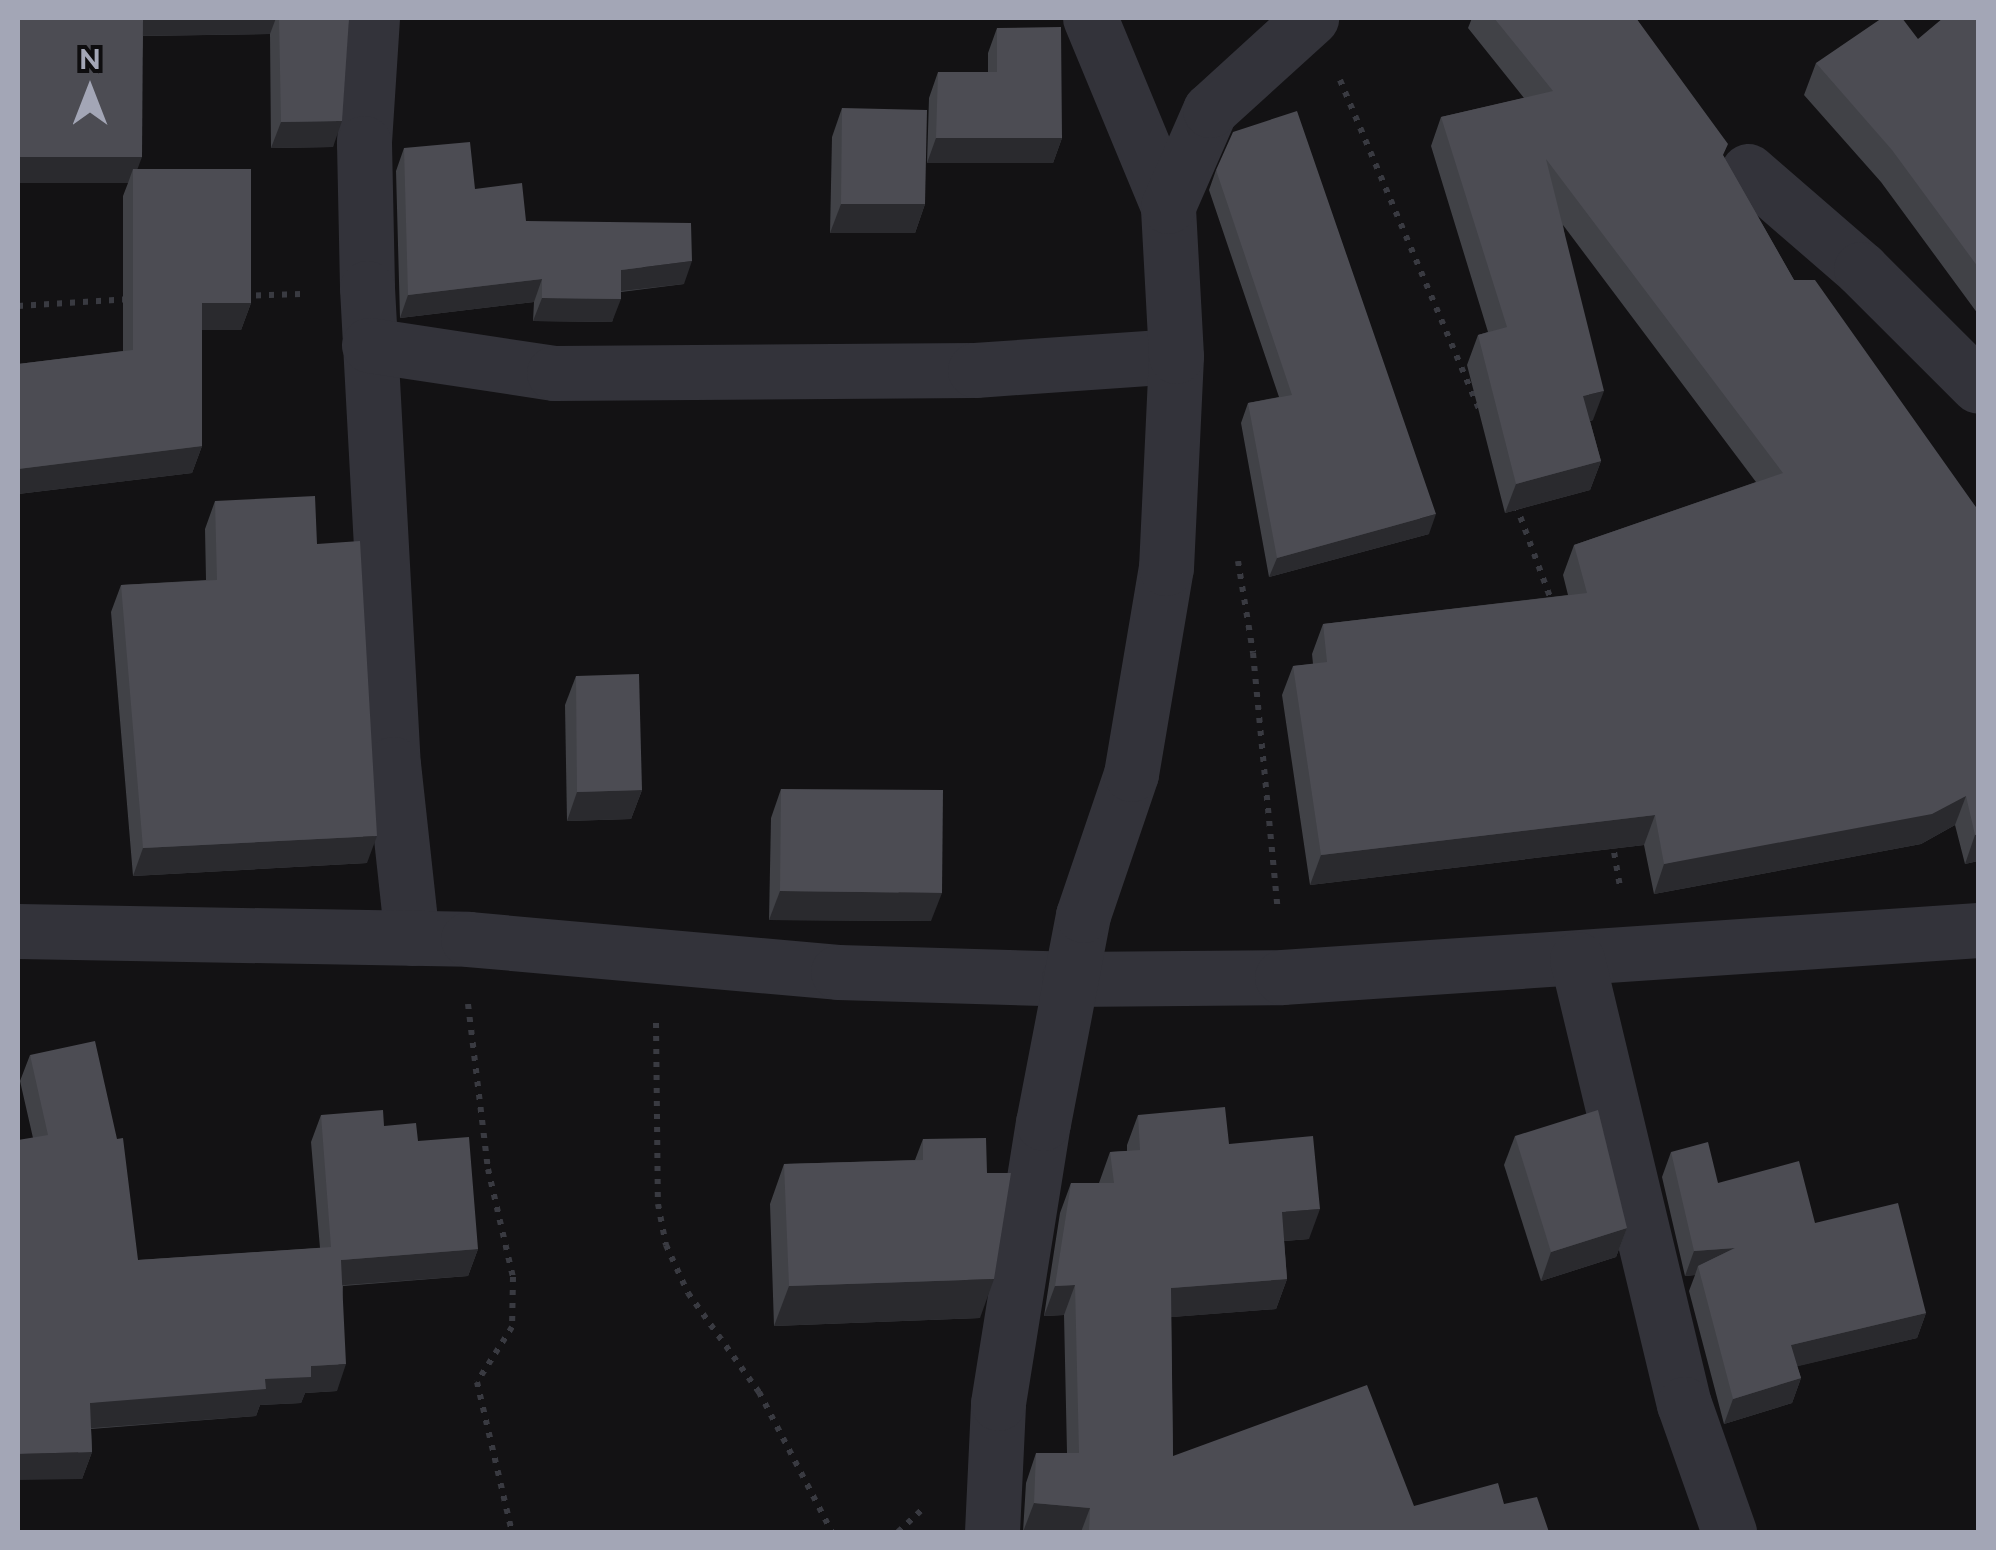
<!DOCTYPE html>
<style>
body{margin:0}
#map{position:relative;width:1996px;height:1550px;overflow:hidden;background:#131214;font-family:Raleway,sans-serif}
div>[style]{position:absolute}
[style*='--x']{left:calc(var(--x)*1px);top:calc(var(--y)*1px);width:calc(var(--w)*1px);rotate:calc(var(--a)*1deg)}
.path>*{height:6px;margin-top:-3px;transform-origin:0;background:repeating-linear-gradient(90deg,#393a41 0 5px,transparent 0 13px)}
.street>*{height:55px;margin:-27.5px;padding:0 27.5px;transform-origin:27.5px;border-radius:27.5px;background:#33333a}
.wall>*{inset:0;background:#414247}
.shaded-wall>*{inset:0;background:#2a2a2e}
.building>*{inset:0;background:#4c4c53}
span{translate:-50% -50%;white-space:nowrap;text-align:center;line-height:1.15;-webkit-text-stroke:10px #0e0d0f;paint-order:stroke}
.frame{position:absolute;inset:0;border:20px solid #a3a6b6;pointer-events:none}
.north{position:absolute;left:40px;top:40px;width:100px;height:100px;-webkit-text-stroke:8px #0e0d0f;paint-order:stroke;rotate:0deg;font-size:28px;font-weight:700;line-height:40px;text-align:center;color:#a3a6b6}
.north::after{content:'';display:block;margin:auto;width:35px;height:45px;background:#a3a6b6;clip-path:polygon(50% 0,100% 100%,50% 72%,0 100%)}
</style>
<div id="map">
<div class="path">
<i style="--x:1340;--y:80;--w:363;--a:67.1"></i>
<i style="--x:243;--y:296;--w:58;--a:-2"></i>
<i style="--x:18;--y:306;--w:113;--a:-3.5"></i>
<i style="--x:1516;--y:505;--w:107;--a:69.7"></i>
<i style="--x:1238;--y:561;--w:93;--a:80.7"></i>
<i style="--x:1253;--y:653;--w:259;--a:84.5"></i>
<i style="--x:1612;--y:840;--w:48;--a:80.3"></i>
<i style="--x:468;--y:1004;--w:166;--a:83.1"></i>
<i style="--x:488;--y:1169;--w:111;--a:77"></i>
<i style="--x:513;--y:1277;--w:50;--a:91.1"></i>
<i style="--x:512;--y:1327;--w:65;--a:122.5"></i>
<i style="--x:477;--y:1382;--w:154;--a:76.9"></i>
<i style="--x:656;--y:1023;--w:181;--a:89.4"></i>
<i style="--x:658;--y:1204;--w:42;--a:79"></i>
<i style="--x:666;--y:1245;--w:53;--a:65.4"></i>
<i style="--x:688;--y:1293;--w:122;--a:54.4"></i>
<i style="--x:759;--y:1392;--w:158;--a:62.5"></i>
<i style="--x:898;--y:1532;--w:35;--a:-43"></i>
</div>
<div class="street">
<i style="--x:372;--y:18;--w:125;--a:93.7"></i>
<i style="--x:364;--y:143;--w:145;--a:88.8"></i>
<i style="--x:367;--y:288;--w:477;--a:86.9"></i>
<i style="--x:393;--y:764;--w:175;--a:83.8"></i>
<i style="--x:1090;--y:18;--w:204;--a:67.5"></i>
<i style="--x:1748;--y:171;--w:150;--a:40.9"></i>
<i style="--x:1861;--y:269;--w:165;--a:45"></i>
<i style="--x:369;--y:345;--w:187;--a:8.6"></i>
<i style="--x:554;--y:373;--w:421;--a:-0.4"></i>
<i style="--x:975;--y:370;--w:201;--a:-4"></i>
<i style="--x:18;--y:931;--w:450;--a:1"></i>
<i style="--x:468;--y:939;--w:371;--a:5.1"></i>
<i style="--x:838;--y:972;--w:231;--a:1.7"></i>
<i style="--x:1069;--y:979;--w:213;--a:-0.5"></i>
<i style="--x:1282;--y:977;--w:698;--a:-3.86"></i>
<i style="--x:1577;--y:959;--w:458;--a:76.5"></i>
<i style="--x:1684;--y:1404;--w:136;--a:70.6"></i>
<i style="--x:992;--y:1532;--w:129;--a:-87.3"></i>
<i style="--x:998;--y:1403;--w:284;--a:-80.9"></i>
<i style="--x:1043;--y:1123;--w:212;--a:-79.1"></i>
<i style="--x:1083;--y:915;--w:149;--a:-71.2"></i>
<i style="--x:1131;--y:774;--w:209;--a:-80.4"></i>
<i style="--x:1166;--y:568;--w:212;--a:-87.3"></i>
<i style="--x:1176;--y:356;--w:150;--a:-93.1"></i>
<i style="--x:1168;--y:206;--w:105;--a:-66.4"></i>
<i style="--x:1210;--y:110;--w:137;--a:-42.3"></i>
</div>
<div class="wall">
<i style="clip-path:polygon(18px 18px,349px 18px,333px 147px,271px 148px,270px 34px,143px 36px,137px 169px,251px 303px,241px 330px,202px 330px,202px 446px,192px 473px,18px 494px,18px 364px,123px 351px,123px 196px,128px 183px,18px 183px)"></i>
<i style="clip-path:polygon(1472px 18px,1636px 18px,1724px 157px,1794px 280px,1978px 510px,1978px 861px,1965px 864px,1955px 825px,1921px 844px,1654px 894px,1644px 845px,1310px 885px,1282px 695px,1293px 666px,1313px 664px,1312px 654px,1323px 624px,1568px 595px,1563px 575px,1574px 545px,1756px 482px,1563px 225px,1593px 420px,1590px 421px,1601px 461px,1590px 490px,1505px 513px,1467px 365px,1478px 335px,1488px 332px,1431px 146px,1441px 117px,1524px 98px,1468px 28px)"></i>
<i style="clip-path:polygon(1978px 18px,1978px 314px,1881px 182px,1804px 95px,1816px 63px,1918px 39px)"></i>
<i style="clip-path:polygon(997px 28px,1062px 138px,1053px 163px,927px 163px,929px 98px,938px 72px,988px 72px,988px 53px)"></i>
<i style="clip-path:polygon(842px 108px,925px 204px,915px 233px,830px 233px,832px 137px)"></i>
<i style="clip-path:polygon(404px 148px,526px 221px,684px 284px,621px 292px,612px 322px,533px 321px,534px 302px,400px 318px,396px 171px)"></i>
<i style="clip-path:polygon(1216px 170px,1429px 534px,1269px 577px,1241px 423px,1248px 403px,1279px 397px,1209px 190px)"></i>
<i style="clip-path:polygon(215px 501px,317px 544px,367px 863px,133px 876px,111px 612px,121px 585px,206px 580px,205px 529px)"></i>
<i style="clip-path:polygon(576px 676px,642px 790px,631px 819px,567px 821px,565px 705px)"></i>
<i style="clip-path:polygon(781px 789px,931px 921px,769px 920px,771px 818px)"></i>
<i style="clip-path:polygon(30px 1055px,138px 1260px,320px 1248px,311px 1142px,321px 1115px,384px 1126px,418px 1141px,478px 1249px,468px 1276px,343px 1286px,337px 1391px,305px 1393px,301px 1403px,260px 1405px,256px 1416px,91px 1429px,92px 1452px,82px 1479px,33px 1138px,20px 1081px)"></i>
<i style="clip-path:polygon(1138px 1115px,1229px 1144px,1309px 1239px,1284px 1241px,1287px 1279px,1276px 1309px,1171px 1317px,1173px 1456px,1414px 1506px,1504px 1504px,1549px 1532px,1023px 1532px,1026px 1483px,1036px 1453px,1067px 1453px,1064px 1315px,1044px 1316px,1060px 1213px,1071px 1183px,1099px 1183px,1110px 1152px,1127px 1151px,1127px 1145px)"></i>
<i style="clip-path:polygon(1515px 1136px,1627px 1228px,1616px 1257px,1541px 1281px,1504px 1165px)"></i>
<i style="clip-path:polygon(923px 1139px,980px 1318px,774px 1326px,770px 1204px,784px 1164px,915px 1160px)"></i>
<i style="clip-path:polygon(1671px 1152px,1718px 1183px,1815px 1223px,1926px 1313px,1917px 1338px,1797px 1366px,1801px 1378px,1792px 1403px,1724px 1424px,1689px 1291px,1695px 1275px,1685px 1276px,1662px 1177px)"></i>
</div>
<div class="shaded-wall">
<i style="clip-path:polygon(140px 18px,276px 18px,270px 34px,133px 36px)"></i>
<i style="clip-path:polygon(342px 121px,333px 147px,271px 148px,281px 122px)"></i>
<i style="clip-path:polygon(936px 138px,1062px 138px,1053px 163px,927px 163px)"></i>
<i style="clip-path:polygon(18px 157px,142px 157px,133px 181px,133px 169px,128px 183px,18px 183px)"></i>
<i style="clip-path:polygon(841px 204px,925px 204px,915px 233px,830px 233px)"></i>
<i style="clip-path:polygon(692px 261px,684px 284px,613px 292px,621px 270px)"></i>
<i style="clip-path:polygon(542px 279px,534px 302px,400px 318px,408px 295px)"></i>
<i style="clip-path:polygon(542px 298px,621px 299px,612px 322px,533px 321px)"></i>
<i style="clip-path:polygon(202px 303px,251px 303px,241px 330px,192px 330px)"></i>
<i style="clip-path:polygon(1604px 391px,1593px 420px,1573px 426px,1583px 396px)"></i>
<i style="clip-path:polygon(202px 446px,192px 473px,18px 494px,18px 469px)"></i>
<i style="clip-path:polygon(1601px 461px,1590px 490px,1505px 513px,1516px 484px)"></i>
<i style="clip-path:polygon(1436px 514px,1429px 534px,1269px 577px,1277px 558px)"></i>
<i style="clip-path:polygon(642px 790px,631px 819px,567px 821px,577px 792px)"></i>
<i style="clip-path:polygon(1966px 796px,1955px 825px,1921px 844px,1654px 894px,1664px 864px)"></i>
<i style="clip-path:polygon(1655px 815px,1644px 845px,1310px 885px,1321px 855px)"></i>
<i style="clip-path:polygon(1978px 834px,1978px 861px,1965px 864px,1975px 835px)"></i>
<i style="clip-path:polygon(377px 836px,367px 863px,133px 876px,143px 848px)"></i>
<i style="clip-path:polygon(780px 891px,942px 893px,931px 921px,769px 920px)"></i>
<i style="clip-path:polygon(1320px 1209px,1309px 1239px,1271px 1242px,1282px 1212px)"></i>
<i style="clip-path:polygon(1627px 1228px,1616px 1257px,1541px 1281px,1551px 1252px)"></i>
<i style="clip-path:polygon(1735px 1248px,1698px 1266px,1695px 1275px,1685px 1276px,1694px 1251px)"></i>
<i style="clip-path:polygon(478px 1249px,468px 1276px,332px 1286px,341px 1260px)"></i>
<i style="clip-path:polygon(994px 1279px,980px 1318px,774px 1326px,789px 1286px)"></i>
<i style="clip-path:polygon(1287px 1279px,1276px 1309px,1160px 1318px,1171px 1288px)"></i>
<i style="clip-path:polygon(1075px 1285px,1064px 1315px,1044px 1316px,1055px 1286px)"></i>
<i style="clip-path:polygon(1926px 1313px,1917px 1338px,1782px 1370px,1791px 1345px)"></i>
<i style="clip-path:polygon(346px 1364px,337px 1391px,305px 1393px,301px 1403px,260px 1405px,256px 1416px,80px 1429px,90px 1403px,265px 1379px,311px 1366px)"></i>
<i style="clip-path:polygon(1801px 1378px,1792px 1403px,1724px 1424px,1733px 1399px)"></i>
<i style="clip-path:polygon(92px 1452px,82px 1479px,18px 1480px,18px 1454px)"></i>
<i style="clip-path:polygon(1034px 1503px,1090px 1508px,1081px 1532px,1023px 1532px)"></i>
</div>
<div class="building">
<i style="clip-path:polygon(18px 18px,143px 18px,142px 157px,18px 157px)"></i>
<i style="clip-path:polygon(279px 18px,349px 18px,342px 121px,281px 122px)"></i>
<i style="clip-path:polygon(1494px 18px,1636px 18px,1728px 144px,1723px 155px,1794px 280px,1815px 280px,1978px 510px,1978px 834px,1975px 835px,1966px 796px,1932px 814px,1664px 864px,1655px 815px,1321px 855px,1293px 666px,1327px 662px,1323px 624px,1587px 593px,1574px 545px,1783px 473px,1546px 159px,1604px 391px,1583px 396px,1601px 461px,1516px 484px,1478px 335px,1507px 327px,1441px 117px,1553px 91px)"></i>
<i style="clip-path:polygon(1882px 18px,1902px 18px,1918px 39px,1943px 18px,1978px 18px,1978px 267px,1892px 150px,1816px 63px)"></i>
<i style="clip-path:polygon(1061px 27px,1062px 138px,936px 138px,938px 72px,997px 72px,997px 28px)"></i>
<i style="clip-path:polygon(842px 108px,927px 110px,925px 204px,841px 204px)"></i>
<i style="clip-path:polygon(1297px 111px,1436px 514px,1277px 558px,1248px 403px,1292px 395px,1216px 170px,1233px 132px)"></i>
<i style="clip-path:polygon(470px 142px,475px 189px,522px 183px,526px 221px,691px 223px,692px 261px,621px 270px,621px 299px,542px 298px,542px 279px,408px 295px,404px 148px)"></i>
<i style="clip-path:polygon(133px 169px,251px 169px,251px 303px,202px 303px,202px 446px,18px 469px,18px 364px,133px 350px)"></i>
<i style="clip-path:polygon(315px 496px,317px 544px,360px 541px,377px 836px,143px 848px,121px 585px,217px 580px,215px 501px)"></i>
<i style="clip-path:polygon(639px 674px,642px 790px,577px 792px,576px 676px)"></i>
<i style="clip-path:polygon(781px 789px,943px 790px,942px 893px,780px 891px)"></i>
<i style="clip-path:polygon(95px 1041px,117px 1139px,123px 1138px,138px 1260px,331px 1247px,321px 1115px,383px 1110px,384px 1126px,416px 1123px,418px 1141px,469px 1137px,478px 1249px,341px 1260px,346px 1364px,311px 1366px,311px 1377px,265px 1379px,266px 1389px,90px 1403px,92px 1452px,18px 1454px,18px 1140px,48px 1135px,30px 1055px)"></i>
<i style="clip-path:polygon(1225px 1107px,1229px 1144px,1313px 1136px,1320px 1209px,1282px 1212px,1287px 1279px,1171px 1288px,1173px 1456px,1367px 1385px,1414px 1506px,1498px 1483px,1504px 1504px,1537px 1497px,1549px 1532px,1089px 1532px,1090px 1508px,1034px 1503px,1036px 1453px,1079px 1453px,1075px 1285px,1055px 1286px,1071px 1183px,1114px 1183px,1110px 1152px,1140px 1150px,1138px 1115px)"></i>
<i style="clip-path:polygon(1598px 1110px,1627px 1228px,1551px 1252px,1515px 1136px)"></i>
<i style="clip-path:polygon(986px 1138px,987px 1173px,1011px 1173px,994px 1279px,789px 1286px,784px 1164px,923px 1160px,923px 1139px)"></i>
<i style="clip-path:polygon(1708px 1142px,1718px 1183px,1799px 1161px,1815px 1223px,1898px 1203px,1926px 1313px,1791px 1345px,1801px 1378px,1733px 1399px,1698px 1266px,1735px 1248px,1694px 1251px,1671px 1152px)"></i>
</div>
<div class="frame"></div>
<div class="north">N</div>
</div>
